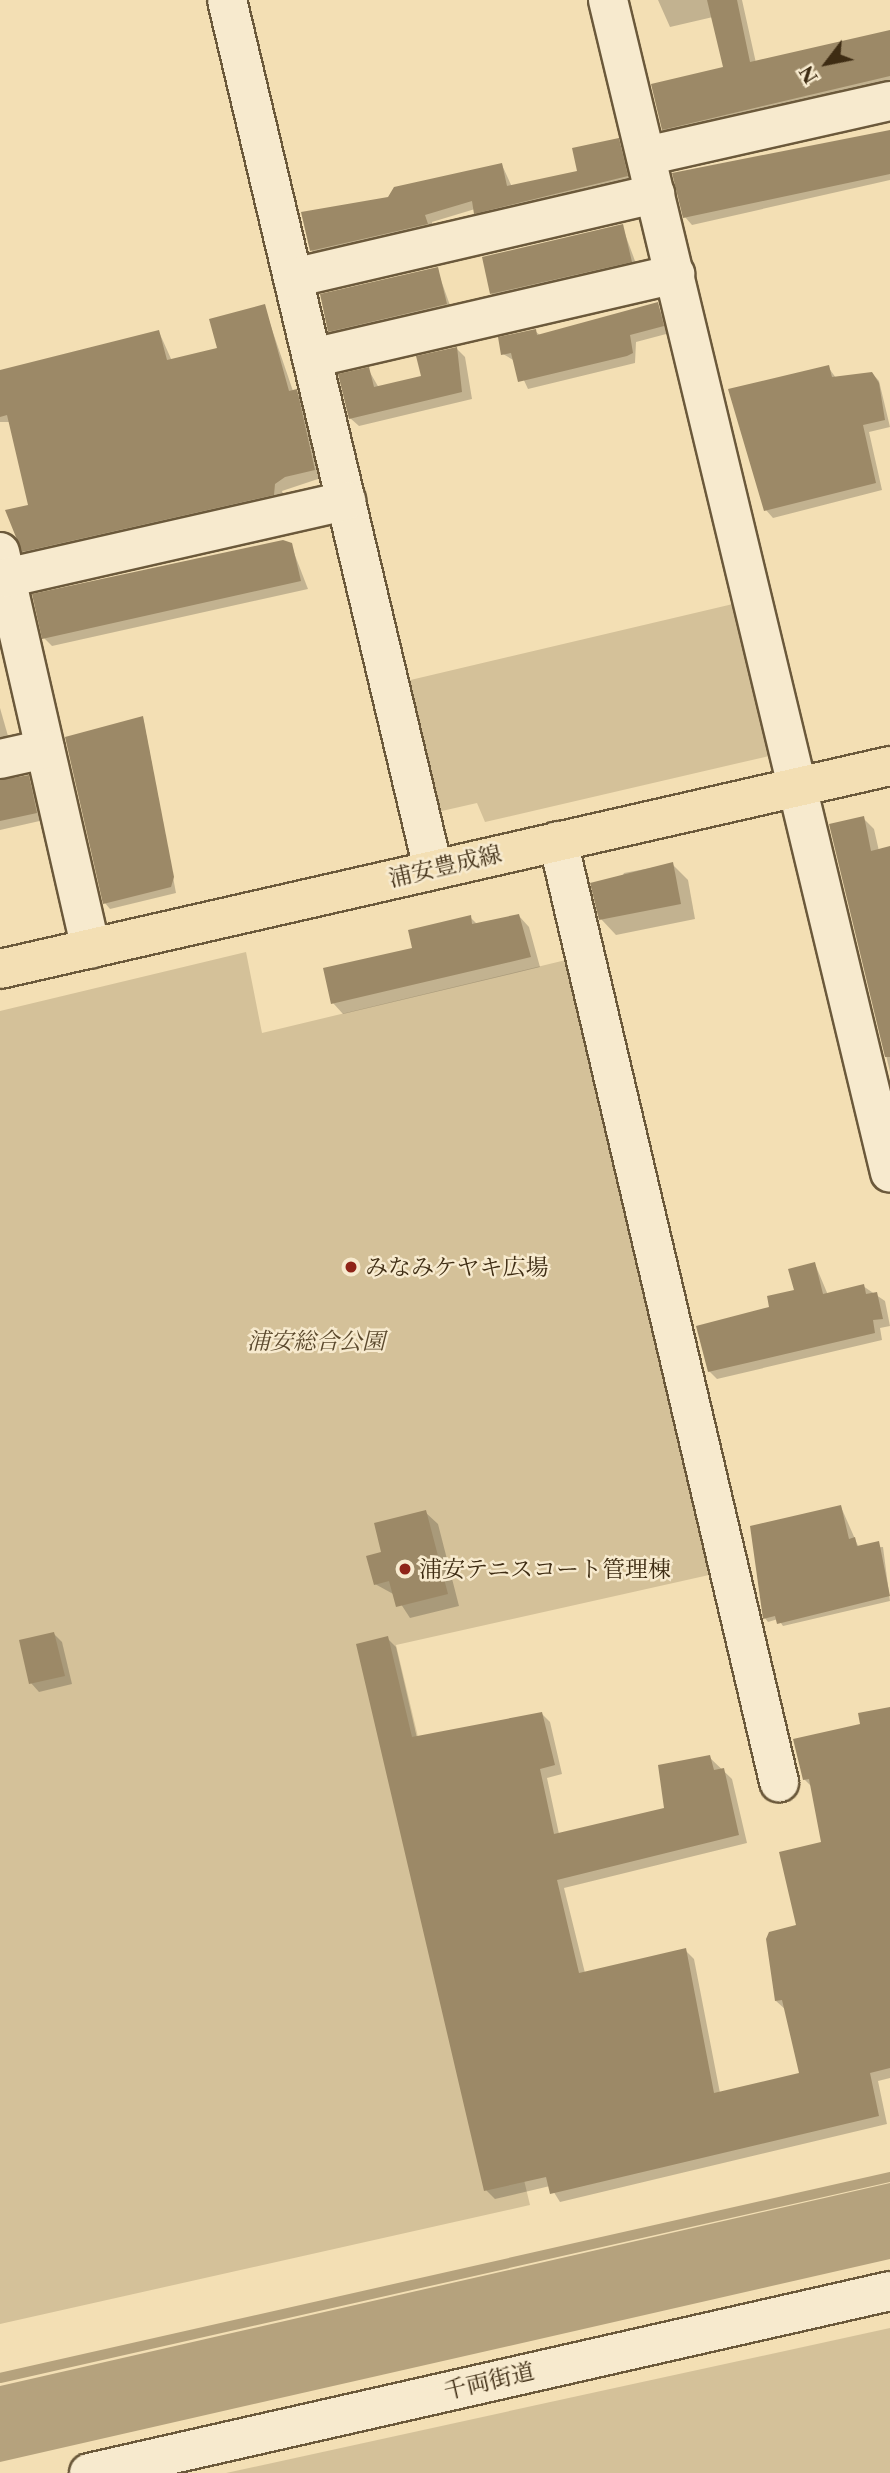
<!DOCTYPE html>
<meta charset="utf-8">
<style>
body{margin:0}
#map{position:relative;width:890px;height:2473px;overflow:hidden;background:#f3dfb4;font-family:"Libre Caslon Text","Noto Serif JP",serif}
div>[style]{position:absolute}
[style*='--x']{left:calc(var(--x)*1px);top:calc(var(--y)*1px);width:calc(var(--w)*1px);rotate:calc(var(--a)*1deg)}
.green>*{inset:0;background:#d4c199}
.water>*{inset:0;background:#b5a27d}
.shadow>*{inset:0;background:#0003}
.stream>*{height:10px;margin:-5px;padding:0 5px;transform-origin:5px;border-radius:5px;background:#b5a27d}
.building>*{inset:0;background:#9c8967}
.roads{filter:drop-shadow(2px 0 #6b593b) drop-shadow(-2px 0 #6b593b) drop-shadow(0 2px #6b593b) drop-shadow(0 -2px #6b593b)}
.minor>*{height:38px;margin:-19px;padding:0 19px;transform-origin:19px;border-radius:19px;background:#f7eace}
.major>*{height:38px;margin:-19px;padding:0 19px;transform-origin:19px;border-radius:19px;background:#f3dfb4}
.dots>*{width:19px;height:19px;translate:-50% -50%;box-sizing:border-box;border:4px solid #f7eace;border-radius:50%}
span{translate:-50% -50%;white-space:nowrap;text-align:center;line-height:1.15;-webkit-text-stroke:5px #f7eace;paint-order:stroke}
.street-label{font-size:23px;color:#3e2c13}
.poi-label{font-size:23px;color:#3e2c13}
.left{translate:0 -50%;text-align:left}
.park-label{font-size:23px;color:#5c4a2e;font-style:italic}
.north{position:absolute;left:792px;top:28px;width:70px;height:70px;-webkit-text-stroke:5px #f7eace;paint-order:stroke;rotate:238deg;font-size:19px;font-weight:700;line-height:28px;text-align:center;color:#3e2c13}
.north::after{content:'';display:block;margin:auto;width:24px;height:32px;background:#3e2c13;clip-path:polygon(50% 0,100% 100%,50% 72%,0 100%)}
</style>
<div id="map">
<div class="green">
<i style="clip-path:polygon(733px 604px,769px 756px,485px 822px,477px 803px,433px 813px,402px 682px)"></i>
<i style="clip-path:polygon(246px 952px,262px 1033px,570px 959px,709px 1575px,396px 1645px,530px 2205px,0 2324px,0 1011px)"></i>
<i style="clip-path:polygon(890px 2328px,890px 2473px,226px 2473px,610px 2389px)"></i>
</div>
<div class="water">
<i style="clip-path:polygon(890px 2183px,890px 2259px,0 2462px,0 2386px)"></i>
</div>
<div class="shadow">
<i style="clip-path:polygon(658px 0,742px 0,756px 63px,890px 32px,890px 83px,671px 137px,663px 129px,725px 68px,713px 17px,670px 27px)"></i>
<i style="clip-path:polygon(890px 131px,890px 180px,692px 225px,685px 217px)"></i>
<i style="clip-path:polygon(618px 140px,634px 184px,483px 220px,475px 209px,432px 222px,434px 232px,319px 258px,312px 251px,303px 213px,389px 199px,502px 165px,512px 187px,579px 173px)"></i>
<i style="clip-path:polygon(622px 226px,638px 269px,499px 301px,491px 294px)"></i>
<i style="clip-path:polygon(437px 269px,452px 311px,336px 337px,330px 331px)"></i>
<i style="clip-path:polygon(657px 304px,670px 333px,636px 342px,635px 363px,528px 389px,515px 361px,503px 354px,535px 331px,541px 336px)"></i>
<i style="clip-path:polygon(264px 306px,293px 391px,304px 398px,321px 478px,282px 491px,285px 501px,32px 559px,24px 551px,30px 506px,10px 422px,0 422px,0 371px,159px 332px,172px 361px,219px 350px)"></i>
<i style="clip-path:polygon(457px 349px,465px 357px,472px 399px,359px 426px,350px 418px,368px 369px,379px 388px,424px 377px)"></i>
<i style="clip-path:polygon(828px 367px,836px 378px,872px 373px,879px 381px,890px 427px,869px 432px,882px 490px,773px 518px,766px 510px)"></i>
<i style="clip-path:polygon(291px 545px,308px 589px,52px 646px,44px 638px)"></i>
<i style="clip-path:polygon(0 708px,10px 743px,0 748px)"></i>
<i style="clip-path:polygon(143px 718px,176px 893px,110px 909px,105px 903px)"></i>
<i style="clip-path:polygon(28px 777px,44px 820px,0 830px,0 781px)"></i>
<i style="clip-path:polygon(863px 818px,874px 829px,879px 851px,890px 848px,890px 1072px,831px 826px)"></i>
<i style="clip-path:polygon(672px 864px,688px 880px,695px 919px,616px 935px,601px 919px,624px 873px)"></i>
<i style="clip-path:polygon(519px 916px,529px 927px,540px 967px,343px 1014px,333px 1003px,470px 917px,477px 924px)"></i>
<i style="clip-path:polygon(815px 1264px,828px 1295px,863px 1286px,885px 1301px,890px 1326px,880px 1328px,882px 1340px,717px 1379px,709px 1371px,796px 1291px)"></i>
<i style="clip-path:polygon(841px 1507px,859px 1548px,883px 1547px,890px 1601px,783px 1626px,778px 1619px,768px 1622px,765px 1618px)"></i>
<i style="clip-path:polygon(425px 1512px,438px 1524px,459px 1606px,410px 1618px,395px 1595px,375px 1584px,383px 1554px)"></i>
<i style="clip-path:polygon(54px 1634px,62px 1642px,72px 1684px,39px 1692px,31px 1683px)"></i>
<i style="clip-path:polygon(387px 1638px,396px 1647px,417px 1738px,542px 1714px,550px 1722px,562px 1774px,547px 1778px,559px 1834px,666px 1809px,709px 1757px,732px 1779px,747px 1843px,564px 1888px,585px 1973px,685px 1950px,694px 1959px,720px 2093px,801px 2074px,786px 2010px,776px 2001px,823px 1843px,813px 1788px,804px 1779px,890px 1708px,890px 2078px,878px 2081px,887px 2124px,560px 2202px,550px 2186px,495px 2199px,486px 2190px)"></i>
</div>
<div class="stream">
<i style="--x:0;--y:2378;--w:912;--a:-12.73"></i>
</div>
<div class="building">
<i style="clip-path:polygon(707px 0,737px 0,750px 62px,890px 30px,890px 76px,662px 130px,651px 84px,723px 67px)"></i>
<i style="clip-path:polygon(890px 130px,890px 174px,683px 218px,672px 173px)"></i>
<i style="clip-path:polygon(619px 138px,628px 176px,474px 214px,472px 201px,425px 215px,428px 224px,310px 251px,301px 212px,388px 197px,394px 187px,502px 163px,507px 186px,577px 171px,572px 148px)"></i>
<i style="clip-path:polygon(623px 224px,632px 262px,490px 294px,482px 257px)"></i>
<i style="clip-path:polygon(438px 267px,447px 304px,328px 332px,320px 294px)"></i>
<i style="clip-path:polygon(658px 302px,664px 326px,630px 335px,633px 353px,627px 356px,518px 382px,511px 353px,501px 355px,498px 337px,536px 329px,537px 335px)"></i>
<i style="clip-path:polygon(265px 304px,289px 391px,297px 389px,315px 470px,285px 477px,275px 484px,274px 495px,22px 552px,5px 510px,28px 505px,7px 415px,0 417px,0 370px,159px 330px,167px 360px,217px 348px,209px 319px)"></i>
<i style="clip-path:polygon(457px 347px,462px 392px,349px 419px,338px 374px,369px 367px,374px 387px,421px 376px,416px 356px)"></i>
<i style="clip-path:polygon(829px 365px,832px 377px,872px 372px,879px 383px,885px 420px,863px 425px,876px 483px,764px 511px,728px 389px)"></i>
<i style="clip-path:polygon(283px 540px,292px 543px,301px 581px,42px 639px,32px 594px)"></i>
<i style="clip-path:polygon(143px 716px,174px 877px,171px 887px,103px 904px,65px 737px)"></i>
<i style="clip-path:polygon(29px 775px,37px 813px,0 821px,0 780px)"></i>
<i style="clip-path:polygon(864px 816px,871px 851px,890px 846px,890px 1057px,885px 1057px,829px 824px)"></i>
<i style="clip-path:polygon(673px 862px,681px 904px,599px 920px,590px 883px)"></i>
<i style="clip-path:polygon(519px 914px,531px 957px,331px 1004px,323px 968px,412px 948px,408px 930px,471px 915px,472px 924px)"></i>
<i style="clip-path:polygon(815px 1262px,823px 1294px,864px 1284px,866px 1294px,877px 1292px,883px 1319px,873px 1320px,875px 1333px,708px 1372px,696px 1326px,769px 1307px,767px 1296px,794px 1290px,788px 1269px)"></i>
<i style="clip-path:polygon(841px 1505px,849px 1539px,855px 1537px,857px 1546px,879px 1541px,890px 1596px,777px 1624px,775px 1616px,763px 1619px,750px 1526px)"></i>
<i style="clip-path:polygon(426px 1510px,448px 1594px,396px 1607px,389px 1581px,374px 1585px,366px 1556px,381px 1552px,374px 1523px)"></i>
<i style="clip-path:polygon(54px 1632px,65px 1676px,29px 1684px,19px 1640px)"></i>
<i style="clip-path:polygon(388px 1636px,412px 1737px,542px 1712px,555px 1765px,540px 1769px,554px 1834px,664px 1808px,658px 1765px,710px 1755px,714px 1770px,724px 1768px,739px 1835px,557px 1880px,579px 1973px,686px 1948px,714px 2093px,799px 2073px,782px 2000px,775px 2001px,766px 1939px,769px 1932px,796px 1925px,779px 1852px,821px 1842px,809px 1779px,803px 1780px,793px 1739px,860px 1724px,858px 1713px,890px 1707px,890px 2068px,870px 2073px,879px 2116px,550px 2194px,546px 2177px,484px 2191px,356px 1644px)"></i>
</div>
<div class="roads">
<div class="minor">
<i style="--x:227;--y:0;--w:893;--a:76.66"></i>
<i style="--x:608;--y:0;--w:1206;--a:76.48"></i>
<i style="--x:646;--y:156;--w:250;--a:-12.7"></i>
<i style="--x:293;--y:278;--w:372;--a:-13.1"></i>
<i style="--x:312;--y:358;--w:373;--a:-13"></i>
<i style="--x:0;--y:552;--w:407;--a:77.1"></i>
<i style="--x:6;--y:578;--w:349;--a:-12.8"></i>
<i style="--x:0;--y:759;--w:46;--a:-12.5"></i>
<i style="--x:558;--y:841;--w:967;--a:76.78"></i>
<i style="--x:89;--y:2473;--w:821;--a:-12.8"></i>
</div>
<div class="major">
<i style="--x:0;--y:969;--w:913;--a:-12.85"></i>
</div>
</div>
<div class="dots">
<i style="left:351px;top:1267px;background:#8f2418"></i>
<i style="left:405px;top:1569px;background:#8f2418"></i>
</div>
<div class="street-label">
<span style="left:445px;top:866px;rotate:-13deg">浦安豊成線</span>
<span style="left:489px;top:2381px;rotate:-13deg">千両街道</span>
</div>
<div class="poi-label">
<span class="left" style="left:365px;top:1267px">みなみケヤキ広場</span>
<span class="left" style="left:419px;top:1569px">浦安テニスコート管理棟</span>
</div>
<div class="park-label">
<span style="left:316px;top:1341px">浦安総合公園</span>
</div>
<div class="north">N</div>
</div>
